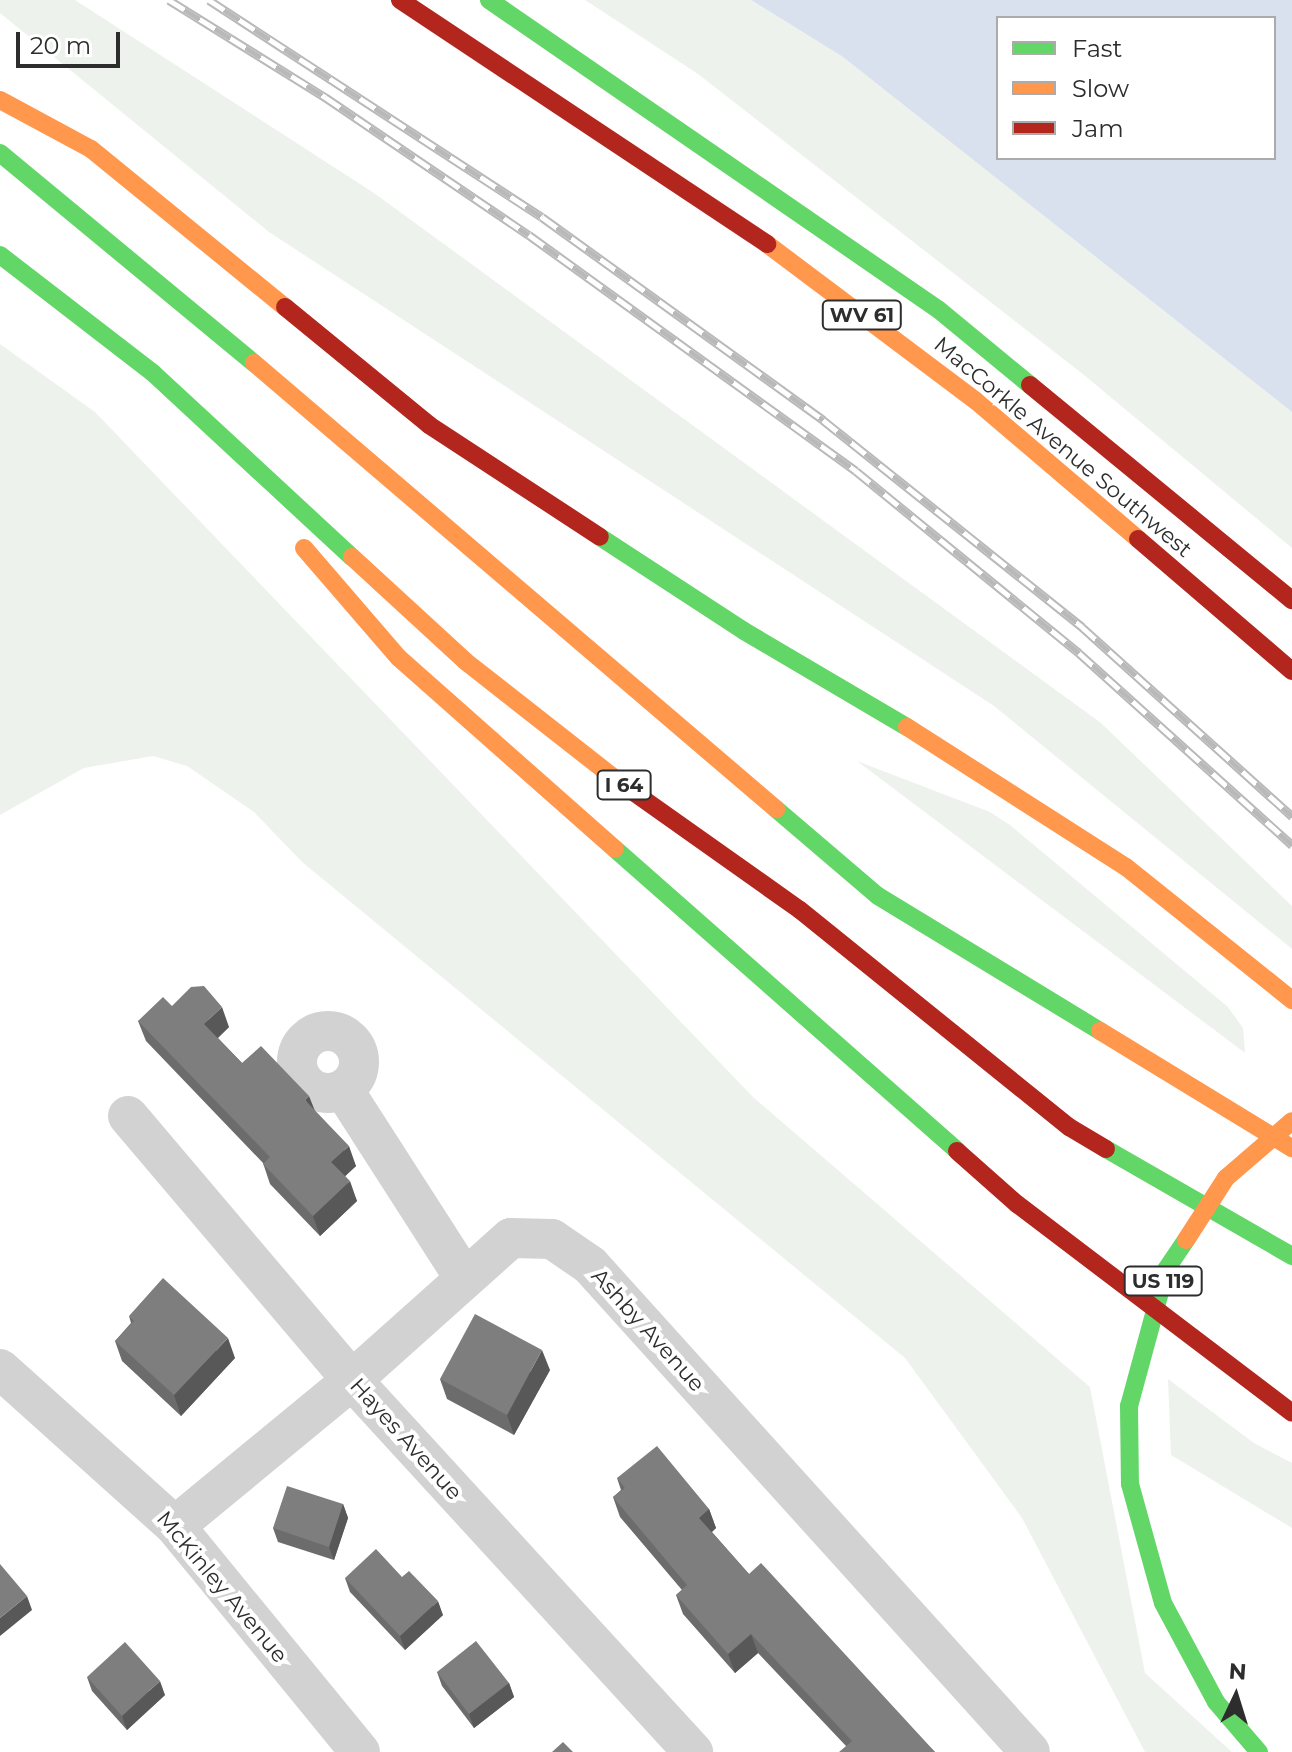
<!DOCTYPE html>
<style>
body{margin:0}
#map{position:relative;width:1292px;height:1752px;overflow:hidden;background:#fff;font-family:Montserrat,sans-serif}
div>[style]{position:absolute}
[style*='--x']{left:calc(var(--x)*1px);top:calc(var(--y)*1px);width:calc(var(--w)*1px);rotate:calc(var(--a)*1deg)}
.green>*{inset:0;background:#edf3ec}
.water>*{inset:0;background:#d9e0ee}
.street>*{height:40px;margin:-20px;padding:0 20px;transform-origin:20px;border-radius:20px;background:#d2d2d2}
.street>.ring{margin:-20px;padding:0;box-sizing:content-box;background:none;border:40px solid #d2d2d2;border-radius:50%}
.fast>*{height:18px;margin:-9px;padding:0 9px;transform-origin:9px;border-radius:9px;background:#63d668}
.slow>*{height:18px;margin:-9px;padding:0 9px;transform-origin:9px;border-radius:9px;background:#ff974d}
.jam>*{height:18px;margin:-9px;padding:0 9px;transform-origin:9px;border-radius:9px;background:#b3261e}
.rail>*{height:9px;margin-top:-4.5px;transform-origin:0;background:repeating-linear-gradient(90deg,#fff 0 18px,#b9b9b9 0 36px);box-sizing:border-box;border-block:2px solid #b9b9b9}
.wall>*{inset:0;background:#6c6c6c}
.shaded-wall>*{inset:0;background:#585858}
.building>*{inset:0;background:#7e7e7e}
span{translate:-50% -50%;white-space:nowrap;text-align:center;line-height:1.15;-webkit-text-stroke:8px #fff;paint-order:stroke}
.shield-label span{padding:2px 6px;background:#fff;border:2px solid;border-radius:6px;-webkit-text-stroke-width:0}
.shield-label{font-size:20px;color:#2d2d2d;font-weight:700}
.street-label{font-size:22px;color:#2d2d2d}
.legend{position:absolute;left:996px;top:16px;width:280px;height:144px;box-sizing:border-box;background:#fff;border:2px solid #ababab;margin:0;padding:10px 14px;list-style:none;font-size:24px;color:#2d2d2d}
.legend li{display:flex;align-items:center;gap:16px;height:40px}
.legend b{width:40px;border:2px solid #ababab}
.north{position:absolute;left:1196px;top:1656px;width:80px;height:80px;-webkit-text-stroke:6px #fff;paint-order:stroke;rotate:4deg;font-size:22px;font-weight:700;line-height:32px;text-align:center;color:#2d2d2d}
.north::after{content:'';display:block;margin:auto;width:28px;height:36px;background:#2d2d2d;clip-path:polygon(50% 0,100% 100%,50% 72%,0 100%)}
.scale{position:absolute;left:16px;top:32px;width:104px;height:36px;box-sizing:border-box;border:4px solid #2d2d2d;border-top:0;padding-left:10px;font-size:24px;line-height:28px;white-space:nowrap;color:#2d2d2d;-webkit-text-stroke:6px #fff;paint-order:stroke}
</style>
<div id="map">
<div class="green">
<i style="clip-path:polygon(0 0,75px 0,374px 193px,1101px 723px,1292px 906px,1292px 949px,994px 706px,269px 232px,0 13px)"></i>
<i style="clip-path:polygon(585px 0,751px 0,843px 57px,1292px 412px,1292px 548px,1084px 375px,698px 74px)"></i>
<i style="clip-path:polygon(0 344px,95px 412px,753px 1097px,1090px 1387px,1145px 1673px,1232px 1752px,1145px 1752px,1022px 1518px,905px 1358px,302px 862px,254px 812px,187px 766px,153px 756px,84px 768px,0 815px)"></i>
<i style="clip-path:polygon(857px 761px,990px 812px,1010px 825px,1228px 1007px,1243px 1028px,1245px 1053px)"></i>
<i style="clip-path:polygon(1168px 1379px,1254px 1443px,1292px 1463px,1292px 1528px,1171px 1455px)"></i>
</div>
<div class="water">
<i style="clip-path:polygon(evenodd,751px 0,1292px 0,1292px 412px,843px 57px,751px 0,998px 18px,1274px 18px,1274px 158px,998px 158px,998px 18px)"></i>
</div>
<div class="street">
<i class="ring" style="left:297px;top:1031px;width:22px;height:22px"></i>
<i style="--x:343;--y:1089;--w:222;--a:57.3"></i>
<i style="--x:128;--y:1116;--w:346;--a:49.7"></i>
<i style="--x:352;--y:1380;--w:505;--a:47.49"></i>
<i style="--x:0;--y:1369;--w:235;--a:41.9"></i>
<i style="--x:175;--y:1526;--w:292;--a:50.7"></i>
<i style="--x:175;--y:1526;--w:229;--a:-39.5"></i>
<i style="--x:352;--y:1380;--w:213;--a:-41.8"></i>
<i style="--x:511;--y:1238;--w:41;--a:1.4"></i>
<i style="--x:552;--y:1239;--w:46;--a:34.4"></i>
<i style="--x:590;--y:1265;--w:656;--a:47.9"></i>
</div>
<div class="fast">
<i style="--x:489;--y:0;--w:546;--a:34.56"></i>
<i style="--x:939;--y:310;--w:118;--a:39.5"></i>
<i style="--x:0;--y:153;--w:330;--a:39.6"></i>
<i style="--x:0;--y:255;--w:193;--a:37.6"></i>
<i style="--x:153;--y:373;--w:271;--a:42.8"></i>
<i style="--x:600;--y:537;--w:172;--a:33.1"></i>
<i style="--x:744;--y:631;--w:189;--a:30.5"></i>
<i style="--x:776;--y:809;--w:134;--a:40.5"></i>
<i style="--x:878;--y:896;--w:260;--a:31.3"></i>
<i style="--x:615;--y:849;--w:456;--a:41.4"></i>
<i style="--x:1106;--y:1149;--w:215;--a:29.9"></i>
<i style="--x:1186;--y:1240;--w:36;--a:124"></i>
<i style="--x:1166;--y:1270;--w:141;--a:105.2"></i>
<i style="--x:1129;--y:1406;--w:78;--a:89.3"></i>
<i style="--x:1130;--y:1484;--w:123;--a:74.5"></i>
<i style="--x:1163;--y:1603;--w:112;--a:61.8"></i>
<i style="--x:1216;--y:1702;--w:66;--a:49.3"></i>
</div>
<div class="slow">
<i style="--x:0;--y:100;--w:103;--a:28.3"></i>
<i style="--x:91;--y:149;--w:250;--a:39.2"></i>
<i style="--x:767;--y:244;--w:261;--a:36.9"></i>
<i style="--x:976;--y:401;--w:213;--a:40.4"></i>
<i style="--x:254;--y:363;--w:687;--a:40.51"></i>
<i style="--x:304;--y:548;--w:145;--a:49.2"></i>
<i style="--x:399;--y:658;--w:288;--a:41.5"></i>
<i style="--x:352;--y:557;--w:154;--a:42.6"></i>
<i style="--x:465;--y:661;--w:199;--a:38.1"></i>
<i style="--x:907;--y:727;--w:260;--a:32.6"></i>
<i style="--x:1126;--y:867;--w:213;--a:38.7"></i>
<i style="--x:1100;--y:1031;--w:225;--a:31.4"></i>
<i style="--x:1186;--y:1240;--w:74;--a:-57.2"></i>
<i style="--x:1226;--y:1178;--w:87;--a:-40.8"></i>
</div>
<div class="jam">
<i style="--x:400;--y:0;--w:441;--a:33.6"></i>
<i style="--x:285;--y:307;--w:186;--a:39.3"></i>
<i style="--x:429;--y:425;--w:204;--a:33.2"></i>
<i style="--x:1030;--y:385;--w:339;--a:39.4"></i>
<i style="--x:1138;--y:539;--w:203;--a:40.6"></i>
<i style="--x:622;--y:784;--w:218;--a:35.3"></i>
<i style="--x:800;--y:910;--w:346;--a:38.9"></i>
<i style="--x:1069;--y:1127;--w:43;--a:30.7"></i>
<i style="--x:957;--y:1151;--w:80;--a:41.5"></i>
<i style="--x:1017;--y:1204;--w:345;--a:37.2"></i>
</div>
<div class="rail">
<i style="--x:169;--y:0;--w:184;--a:31.9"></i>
<i style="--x:325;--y:97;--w:246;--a:34.1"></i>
<i style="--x:529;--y:235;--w:403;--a:35.8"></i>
<i style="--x:856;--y:471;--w:288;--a:39.2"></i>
<i style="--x:1079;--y:653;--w:287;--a:42"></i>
<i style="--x:209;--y:0;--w:397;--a:33.1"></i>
<i style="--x:542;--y:217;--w:347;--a:35.8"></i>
<i style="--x:823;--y:420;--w:332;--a:38.6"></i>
<i style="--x:1082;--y:627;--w:283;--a:42"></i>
</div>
<div class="wall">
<i style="clip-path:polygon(172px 1006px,229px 1027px,218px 1038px,242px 1063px,314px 1110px,356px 1166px,345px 1176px,357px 1201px,320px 1236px,270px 1184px,263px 1163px,146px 1041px,138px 1021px)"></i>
<i style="clip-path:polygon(129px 1316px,235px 1358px,181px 1416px,122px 1361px,115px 1341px,131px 1323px)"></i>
<i style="clip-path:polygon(550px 1370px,514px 1435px,447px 1399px,440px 1379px)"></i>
<i style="clip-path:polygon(617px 1478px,709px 1509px,716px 1528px,712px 1532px,749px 1574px,935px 1752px,846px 1746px,758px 1653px,735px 1673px,683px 1614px,676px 1595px,682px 1590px,620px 1517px,613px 1497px,621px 1490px)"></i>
<i style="clip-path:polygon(343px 1504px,348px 1518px,334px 1560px,278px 1542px,273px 1528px)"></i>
<i style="clip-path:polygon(402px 1577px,443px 1615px,405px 1650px,350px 1592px,345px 1578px)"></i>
<i style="clip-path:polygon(437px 1672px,509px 1683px,514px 1697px,474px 1728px,442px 1686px)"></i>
<i style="clip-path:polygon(87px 1677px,165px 1695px,127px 1730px,92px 1691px)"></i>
</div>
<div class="shaded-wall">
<i style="clip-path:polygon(222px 1007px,229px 1027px,211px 1044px,204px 1024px)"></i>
<i style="clip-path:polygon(309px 1096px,317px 1116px,305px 1100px)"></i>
<i style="clip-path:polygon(349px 1146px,356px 1166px,339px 1182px,331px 1162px)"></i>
<i style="clip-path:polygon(350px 1181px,357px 1201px,320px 1236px,313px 1216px)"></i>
<i style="clip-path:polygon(228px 1338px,235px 1358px,181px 1416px,174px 1395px)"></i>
<i style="clip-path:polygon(542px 1350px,550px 1370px,514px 1435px,507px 1415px)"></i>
<i style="clip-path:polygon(343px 1504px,348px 1518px,334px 1560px,329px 1547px)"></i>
<i style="clip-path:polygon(709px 1509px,716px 1528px,706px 1537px,699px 1518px)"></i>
<i style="clip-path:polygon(27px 1596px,32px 1610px,0 1636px,0 1618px)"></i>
<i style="clip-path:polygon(438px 1601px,443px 1615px,405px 1650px,400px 1636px)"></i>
<i style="clip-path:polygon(751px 1634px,758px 1653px,735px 1673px,728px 1654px)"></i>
<i style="clip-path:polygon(160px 1681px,165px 1695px,127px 1730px,122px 1716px)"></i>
<i style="clip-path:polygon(509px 1683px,514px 1697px,474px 1728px,469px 1714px)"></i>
</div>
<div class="building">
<i style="clip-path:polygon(204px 986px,222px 1007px,204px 1024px,242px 1063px,261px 1046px,309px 1096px,305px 1100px,349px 1146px,331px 1162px,350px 1181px,313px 1216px,263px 1164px,270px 1157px,138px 1021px,163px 997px,172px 1006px,191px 987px)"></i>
<i style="clip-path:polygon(163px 1278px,228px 1338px,174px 1395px,115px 1341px,134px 1321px,129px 1316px)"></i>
<i style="clip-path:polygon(475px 1314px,542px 1350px,507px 1415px,440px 1379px)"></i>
<i style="clip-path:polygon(657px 1446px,709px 1509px,699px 1518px,749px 1574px,761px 1563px,935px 1752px,839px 1752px,852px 1741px,751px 1634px,728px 1654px,676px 1595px,687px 1585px,613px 1497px,625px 1488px,617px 1478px)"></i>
<i style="clip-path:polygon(287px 1486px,343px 1504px,329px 1547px,273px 1528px)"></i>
<i style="clip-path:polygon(376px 1549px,402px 1577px,409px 1571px,438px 1601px,400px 1636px,345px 1578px)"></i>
<i style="clip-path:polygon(0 1564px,27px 1596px,0 1618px)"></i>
<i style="clip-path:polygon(476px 1641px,509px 1683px,469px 1714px,437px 1672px)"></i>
<i style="clip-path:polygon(125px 1642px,160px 1681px,122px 1716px,87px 1677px)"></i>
<i style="clip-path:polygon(563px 1742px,573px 1752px,552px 1752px)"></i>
</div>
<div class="shield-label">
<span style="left:862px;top:315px">WV 61</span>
<span style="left:624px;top:785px">I 64</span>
<span style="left:1163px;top:1281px">US 119</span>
</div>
<div class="street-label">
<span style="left:1063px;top:447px;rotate:40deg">MacCorkle Avenue Southwest</span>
<span style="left:648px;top:1330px;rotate:48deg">Ashby Avenue</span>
<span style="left:406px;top:1439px;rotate:48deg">Hayes Avenue</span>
<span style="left:222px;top:1587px;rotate:50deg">McKinley Avenue</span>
</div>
<ul class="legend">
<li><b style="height:10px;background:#63d668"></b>Fast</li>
<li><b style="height:10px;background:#ff974d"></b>Slow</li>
<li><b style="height:10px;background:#b3261e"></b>Jam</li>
</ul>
<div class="north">N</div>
<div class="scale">20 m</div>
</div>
